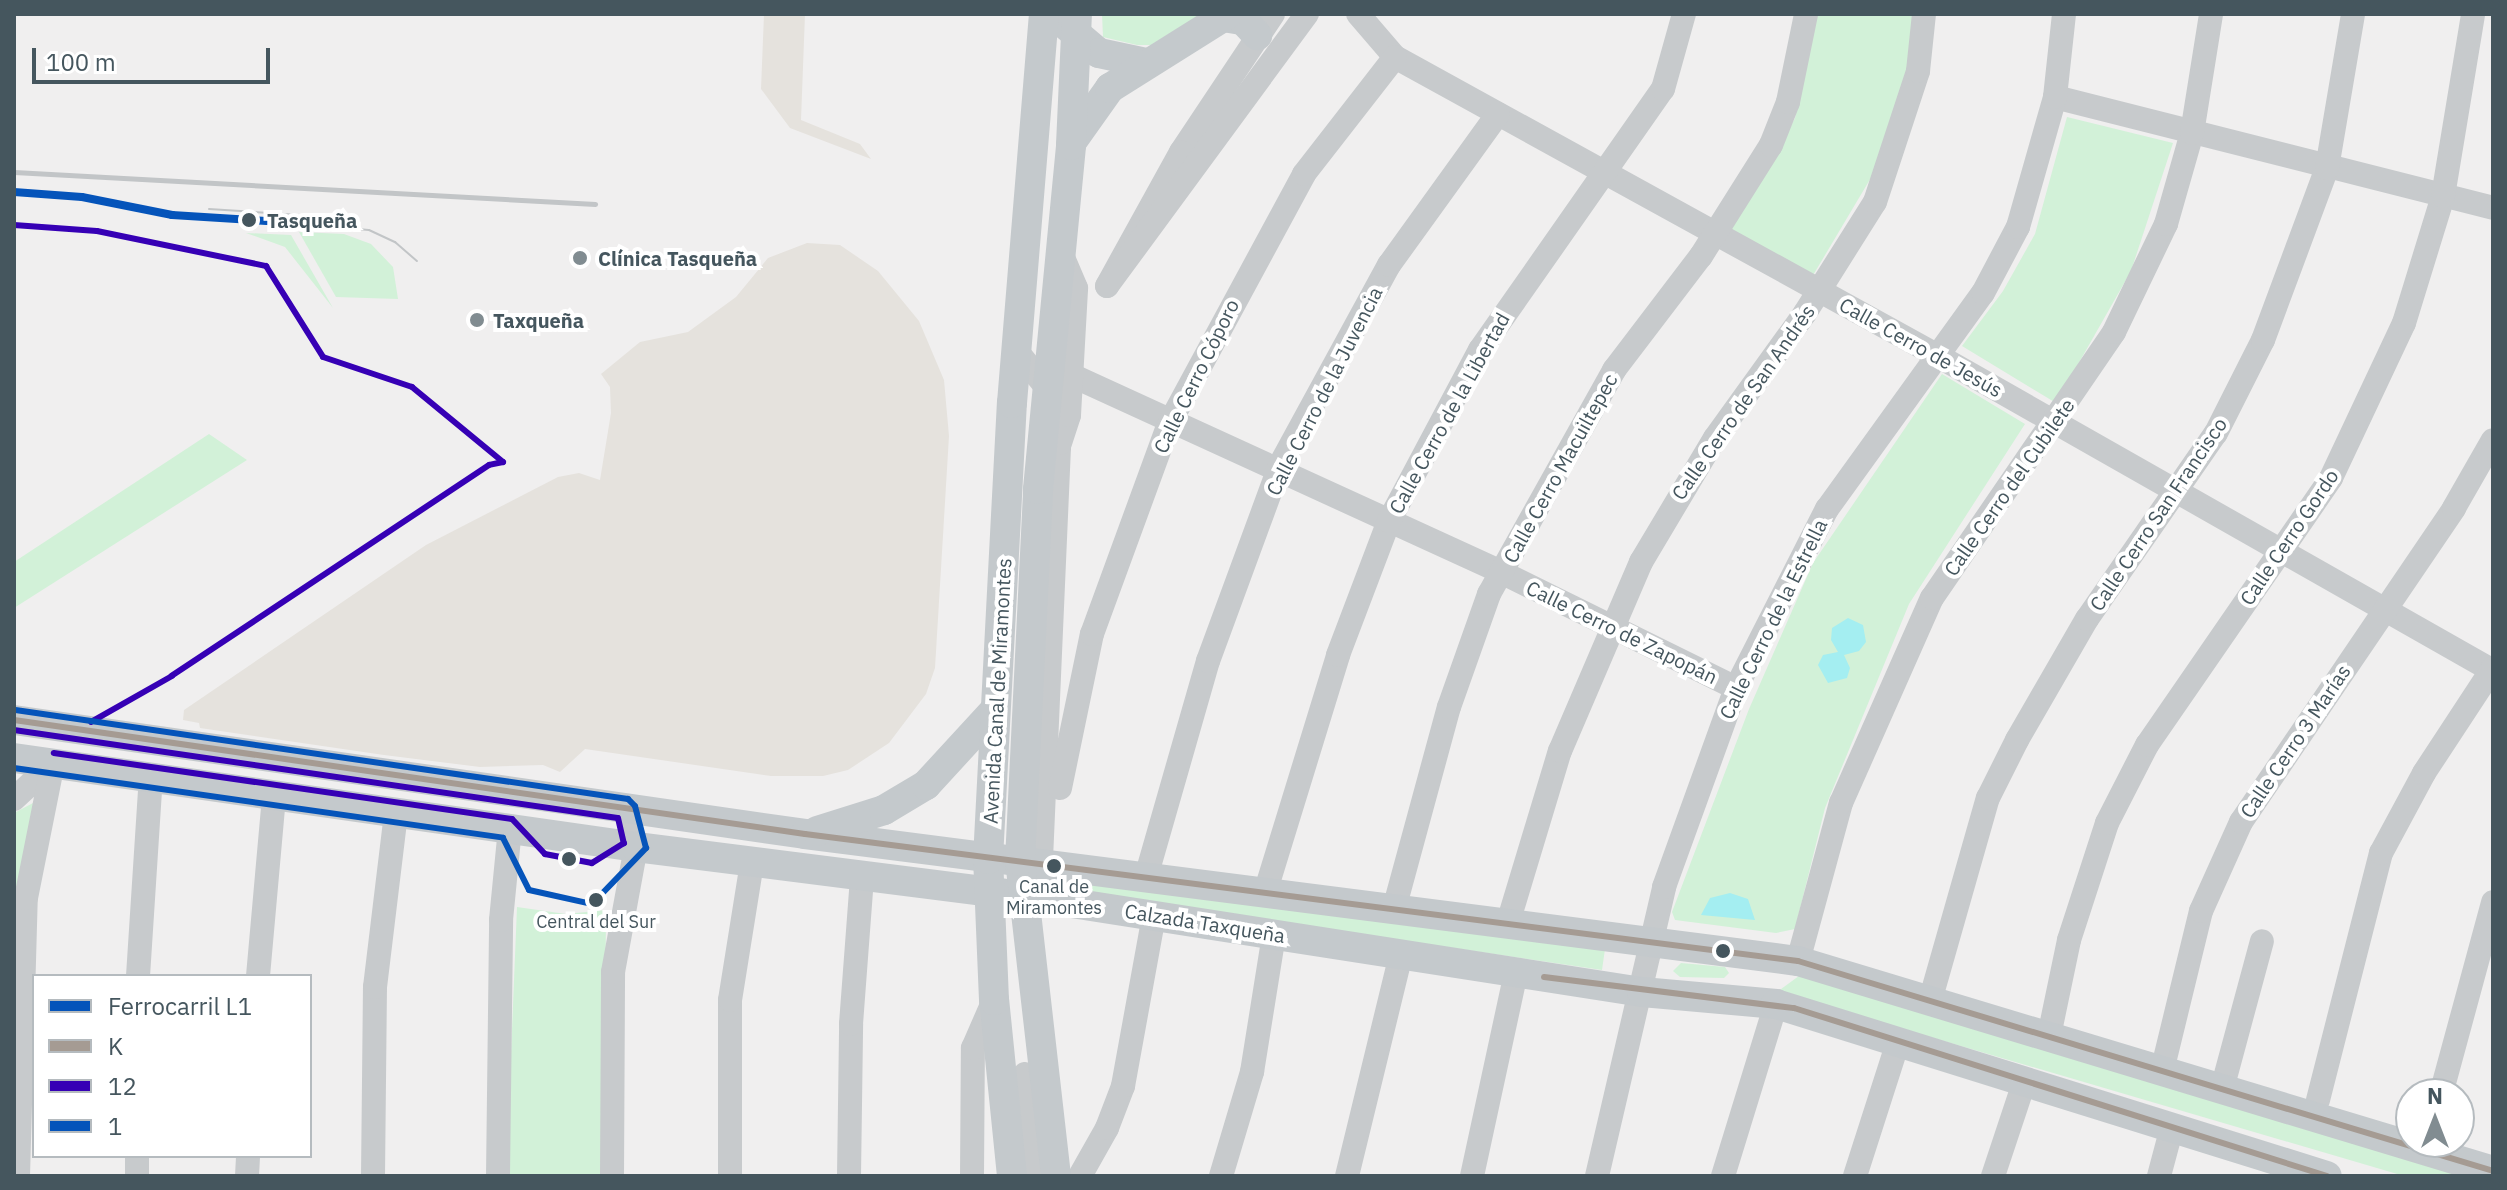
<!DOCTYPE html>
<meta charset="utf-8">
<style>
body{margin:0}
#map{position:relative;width:2507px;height:1190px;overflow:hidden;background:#f0efef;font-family:"IBM Plex Sans",sans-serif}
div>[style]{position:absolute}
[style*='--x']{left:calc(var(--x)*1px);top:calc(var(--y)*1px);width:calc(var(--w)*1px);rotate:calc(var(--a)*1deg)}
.commercial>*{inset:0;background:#e5e2dd}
.green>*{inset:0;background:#d2f1d8}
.water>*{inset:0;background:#a4eef1}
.minor>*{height:24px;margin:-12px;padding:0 12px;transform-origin:12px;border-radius:12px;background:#c7cacc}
.major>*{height:30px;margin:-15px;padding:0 15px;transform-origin:15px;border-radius:15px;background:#c4c9cc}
.tram>*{height:2px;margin:-1px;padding:0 1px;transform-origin:1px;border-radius:1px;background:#c2c5c7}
.rail>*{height:5px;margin:-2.5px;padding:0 2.5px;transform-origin:2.5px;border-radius:2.5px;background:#c2c5c7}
.bus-1>*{height:6px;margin:-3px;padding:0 3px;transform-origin:3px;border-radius:3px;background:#a59b93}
.bus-2>*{height:6px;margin:-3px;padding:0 3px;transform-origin:3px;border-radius:3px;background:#3600b5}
.bus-3>*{height:6px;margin:-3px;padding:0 3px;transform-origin:3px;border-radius:3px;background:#0554ba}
.rail-1>*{height:8px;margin:-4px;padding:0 4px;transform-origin:4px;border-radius:4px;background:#0554ba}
.dots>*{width:22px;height:22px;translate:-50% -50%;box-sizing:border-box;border:4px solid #fff;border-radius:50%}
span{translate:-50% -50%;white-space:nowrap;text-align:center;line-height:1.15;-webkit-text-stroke:8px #fff;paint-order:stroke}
.bus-label{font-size:18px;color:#45565e}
.stop-label{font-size:20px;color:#45565e;font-weight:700}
.left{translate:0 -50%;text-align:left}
.poi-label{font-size:20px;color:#45565e;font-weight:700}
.street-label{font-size:20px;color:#45565e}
.frame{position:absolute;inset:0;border:16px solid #45565e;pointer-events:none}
.legend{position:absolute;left:32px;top:974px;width:280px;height:184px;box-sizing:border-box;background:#fff;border:2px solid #b5bbbf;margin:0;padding:10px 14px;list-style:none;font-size:24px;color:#45565e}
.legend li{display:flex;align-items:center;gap:16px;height:40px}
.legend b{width:40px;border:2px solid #b5bbbf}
.north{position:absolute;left:2395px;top:1078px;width:80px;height:80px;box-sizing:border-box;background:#fff;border:2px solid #b5bbbf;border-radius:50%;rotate:0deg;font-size:22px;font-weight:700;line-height:32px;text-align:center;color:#45565e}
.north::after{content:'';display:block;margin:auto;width:28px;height:36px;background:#818c91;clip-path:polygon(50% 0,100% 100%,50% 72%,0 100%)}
.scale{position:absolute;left:32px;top:48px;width:238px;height:36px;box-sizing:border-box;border:4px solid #45565e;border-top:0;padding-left:10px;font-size:24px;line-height:28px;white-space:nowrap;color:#45565e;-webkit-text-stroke:6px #fff;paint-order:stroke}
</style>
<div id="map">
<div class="commercial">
<i style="clip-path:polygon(764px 14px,805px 14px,801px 120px,860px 144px,871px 159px,790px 128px,761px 89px)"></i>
<i style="clip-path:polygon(807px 243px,840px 245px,878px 271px,919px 321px,944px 380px,949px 436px,935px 668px,926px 694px,889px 743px,848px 770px,823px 776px,771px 776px,585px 749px,560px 772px,543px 765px,480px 767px,384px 755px,200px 728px,199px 723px,183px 720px,184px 710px,426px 545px,558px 477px,579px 473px,600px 480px,611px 413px,610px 387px,601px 374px,640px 342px,688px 332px,736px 297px,768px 258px)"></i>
</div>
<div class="green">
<i style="clip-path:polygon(1102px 14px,1201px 14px,1151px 45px,1137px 45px,1103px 37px)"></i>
<i style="clip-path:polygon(1815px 14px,1919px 14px,1894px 139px,1812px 277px,1725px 228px,1765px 175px,1795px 118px)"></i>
<i style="clip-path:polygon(2067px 117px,2173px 143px,2131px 271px,2056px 403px,1962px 346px,2003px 291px,2035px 234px)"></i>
<i style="clip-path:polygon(299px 232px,344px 234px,371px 244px,393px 267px,398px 299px,336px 297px)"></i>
<i style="clip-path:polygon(246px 233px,291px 235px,333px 308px,285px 247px)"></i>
<i style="clip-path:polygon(1942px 374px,2025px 424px,1909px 604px,1825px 808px,1795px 929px,1776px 933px,1675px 920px,1672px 912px,1749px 709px,1813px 563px)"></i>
<i style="clip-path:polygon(209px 434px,247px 460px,14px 608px,14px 562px)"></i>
<i style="clip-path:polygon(35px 802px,14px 963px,14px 813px)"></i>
<i style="clip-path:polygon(1083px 873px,1605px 949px,1602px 970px,1089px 894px)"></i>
<i style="clip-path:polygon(517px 907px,566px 914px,606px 910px,604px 1176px,506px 1176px)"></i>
<i style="clip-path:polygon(1681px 963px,1725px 967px,1729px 973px,1724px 978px,1680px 977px,1673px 971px)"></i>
<i style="clip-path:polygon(1803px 973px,2467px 1176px,2404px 1176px,1777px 992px)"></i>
</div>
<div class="water">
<i style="clip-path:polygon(1848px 618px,1863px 625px,1866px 642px,1859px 651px,1844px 655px,1850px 668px,1847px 678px,1828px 683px,1818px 665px,1823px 655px,1838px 652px,1831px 640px,1832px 628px)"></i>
<i style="clip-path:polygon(1730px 893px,1748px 899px,1755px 920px,1701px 915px,1710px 898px)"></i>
</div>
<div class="minor">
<i style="--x:1273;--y:14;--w:166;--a:123.7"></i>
<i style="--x:1181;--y:152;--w:153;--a:118.9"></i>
<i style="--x:1107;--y:286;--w:338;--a:-53.7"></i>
<i style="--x:1358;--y:14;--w:57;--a:49.3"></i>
<i style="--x:1395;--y:57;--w:622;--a:28.83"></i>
<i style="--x:1940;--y:357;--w:636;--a:29.59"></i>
<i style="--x:2055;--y:97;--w:452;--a:14.2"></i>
<i style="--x:1016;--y:350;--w:49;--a:50.8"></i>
<i style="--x:1047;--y:388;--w:60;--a:78.5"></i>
<i style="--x:1059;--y:447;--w:417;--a:92.5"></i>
<i style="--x:1041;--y:864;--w:35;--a:82"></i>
<i style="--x:1071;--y:375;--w:473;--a:24.6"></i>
<i style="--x:1501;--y:572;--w:262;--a:26.3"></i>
<i style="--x:1060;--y:443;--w:29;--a:-72"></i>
<i style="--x:1069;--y:415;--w:127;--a:-86.8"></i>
<i style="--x:1076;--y:288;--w:38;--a:-113"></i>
<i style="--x:1060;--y:788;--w:157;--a:-78.3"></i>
<i style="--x:1092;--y:634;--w:224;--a:-69.9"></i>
<i style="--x:1169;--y:424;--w:284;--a:-61.6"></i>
<i style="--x:1304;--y:174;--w:148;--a:-52.1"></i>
<i style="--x:14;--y:799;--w:53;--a:-42.7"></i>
<i style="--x:1146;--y:877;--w:225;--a:-74"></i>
<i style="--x:1208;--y:661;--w:211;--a:-69.8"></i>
<i style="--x:1281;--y:463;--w:226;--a:-61.4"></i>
<i style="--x:1389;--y:265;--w:186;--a:-54.2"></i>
<i style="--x:1265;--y:893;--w:249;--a:-72.9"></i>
<i style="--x:1338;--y:655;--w:143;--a:-69.2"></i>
<i style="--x:1389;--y:521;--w:194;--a:-62"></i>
<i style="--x:1480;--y:350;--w:319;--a:-55"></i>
<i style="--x:1663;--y:89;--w:78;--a:-74.4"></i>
<i style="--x:1394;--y:909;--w:209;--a:-74.8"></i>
<i style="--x:1449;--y:707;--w:120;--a:-70.5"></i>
<i style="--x:1489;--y:594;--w:257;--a:-60.8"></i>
<i style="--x:1614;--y:370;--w:143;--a:-52.7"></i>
<i style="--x:1701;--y:256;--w:131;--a:-57.8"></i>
<i style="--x:1771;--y:145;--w:46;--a:-68.4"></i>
<i style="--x:1788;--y:102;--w:90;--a:-78.4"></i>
<i style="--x:1507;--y:926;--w:183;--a:-73.2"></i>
<i style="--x:1560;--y:751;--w:206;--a:-66.8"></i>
<i style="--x:1641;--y:562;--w:144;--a:-59.2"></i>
<i style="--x:1715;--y:438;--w:154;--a:-54.2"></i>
<i style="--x:1805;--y:313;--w:131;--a:-57.8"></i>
<i style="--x:1875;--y:202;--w:138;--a:-71.8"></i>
<i style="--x:1918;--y:71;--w:57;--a:-84"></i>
<i style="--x:1798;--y:961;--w:164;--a:-74.8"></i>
<i style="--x:1841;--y:803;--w:224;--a:-66.1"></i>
<i style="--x:1932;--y:598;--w:322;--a:-55.6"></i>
<i style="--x:2114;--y:332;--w:120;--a:-64.3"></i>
<i style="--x:2166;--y:224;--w:95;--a:-74.1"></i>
<i style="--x:2192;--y:133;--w:121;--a:-80.9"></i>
<i style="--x:138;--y:976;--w:199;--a:-86.3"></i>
<i style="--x:258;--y:976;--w:182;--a:-84.9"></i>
<i style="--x:1930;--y:1001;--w:211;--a:-74.1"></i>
<i style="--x:1988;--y:798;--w:65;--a:-63.4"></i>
<i style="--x:2017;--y:740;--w:140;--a:-60"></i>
<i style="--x:2087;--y:619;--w:226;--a:-55.3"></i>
<i style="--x:2216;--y:433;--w:104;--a:-63.2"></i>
<i style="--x:2263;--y:340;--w:184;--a:-69.6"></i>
<i style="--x:2327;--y:168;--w:156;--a:-80.4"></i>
<i style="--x:2049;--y:1036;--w:98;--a:-78.2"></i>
<i style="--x:2069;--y:940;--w:123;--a:-72"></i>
<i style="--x:2107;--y:823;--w:88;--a:-62.9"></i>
<i style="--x:2147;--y:745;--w:324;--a:-55.4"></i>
<i style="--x:2331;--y:478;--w:171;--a:-64.8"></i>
<i style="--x:2404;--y:323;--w:133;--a:-72.9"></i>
<i style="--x:2443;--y:196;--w:184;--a:-80.6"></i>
<i style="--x:2162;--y:1071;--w:165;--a:-76.3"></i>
<i style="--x:2201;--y:911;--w:98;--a:-65.8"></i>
<i style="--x:2241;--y:822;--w:379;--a:-55.8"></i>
<i style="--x:2454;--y:508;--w:78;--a:-60.2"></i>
<i style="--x:1025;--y:1074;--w:102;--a:84.4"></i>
<i style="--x:2222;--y:1089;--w:153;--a:-74.9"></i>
<i style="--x:2441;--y:1094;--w:199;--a:-74.8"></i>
<i style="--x:2318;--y:1100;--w:255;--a:-75.7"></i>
<i style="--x:2381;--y:853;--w:91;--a:-61.7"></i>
<i style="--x:2424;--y:773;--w:126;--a:-56.7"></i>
<i style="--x:18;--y:1176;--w:278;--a:-88.4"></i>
<i style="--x:26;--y:898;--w:138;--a:-78.7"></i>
<i style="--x:137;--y:1176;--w:20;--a:-90"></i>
<i style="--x:247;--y:1176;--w:20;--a:-87"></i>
<i style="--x:373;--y:1176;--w:189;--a:-89.4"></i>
<i style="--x:375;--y:987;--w:175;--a:-83.1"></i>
<i style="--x:498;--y:1176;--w:256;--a:-89.3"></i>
<i style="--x:501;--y:920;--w:91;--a:-84.4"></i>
<i style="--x:612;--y:1176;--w:204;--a:-89.7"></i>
<i style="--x:613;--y:972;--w:127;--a:-79.6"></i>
<i style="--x:636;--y:847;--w:39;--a:-105"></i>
<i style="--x:730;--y:1176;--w:176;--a:-90"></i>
<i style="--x:730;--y:1000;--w:139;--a:-80.9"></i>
<i style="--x:849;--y:1176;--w:152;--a:-89.2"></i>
<i style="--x:851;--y:1024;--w:146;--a:-85.7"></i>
<i style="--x:972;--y:1176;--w:128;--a:-89.6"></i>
<i style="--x:973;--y:1048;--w:52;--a:-66.4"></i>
<i style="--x:1080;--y:1176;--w:55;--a:-60.6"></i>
<i style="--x:1107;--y:1128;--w:45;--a:-69.1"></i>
<i style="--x:1123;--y:1086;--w:174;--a:-79.7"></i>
<i style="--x:1221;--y:1176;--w:109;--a:-73.4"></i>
<i style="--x:1252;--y:1072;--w:140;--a:-80.9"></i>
<i style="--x:1347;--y:1176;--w:228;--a:-76.3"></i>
<i style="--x:1472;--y:1176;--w:209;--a:-77.8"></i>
<i style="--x:1597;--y:1176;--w:297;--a:-76.9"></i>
<i style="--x:1664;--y:887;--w:212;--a:-70.1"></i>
<i style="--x:1736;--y:688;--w:201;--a:-63.1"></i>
<i style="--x:1827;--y:509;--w:266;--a:-54.2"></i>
<i style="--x:1983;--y:293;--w:75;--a:-62.1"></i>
<i style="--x:2018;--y:227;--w:135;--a:-74.1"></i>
<i style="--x:2055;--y:97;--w:83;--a:-83.8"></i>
<i style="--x:1723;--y:1176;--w:180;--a:-72.9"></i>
<i style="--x:1855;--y:1176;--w:141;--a:-72.2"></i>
<i style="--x:1993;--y:1176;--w:98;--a:-71.6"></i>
<i style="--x:2159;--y:1176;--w:47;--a:-75.1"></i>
</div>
<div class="major">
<i style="--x:1223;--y:17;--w:20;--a:9"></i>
<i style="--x:1243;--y:20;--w:21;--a:47"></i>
<i style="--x:1067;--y:26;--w:42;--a:40.2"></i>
<i style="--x:1099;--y:53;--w:48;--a:12"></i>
<i style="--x:1073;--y:140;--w:64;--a:-54.6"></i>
<i style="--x:1110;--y:88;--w:139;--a:-32.1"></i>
<i style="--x:14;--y:720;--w:799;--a:8.2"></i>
<i style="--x:805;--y:834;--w:1001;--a:7.29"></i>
<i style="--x:1798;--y:961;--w:726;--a:16.81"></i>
<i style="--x:14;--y:758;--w:628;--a:8.14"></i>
<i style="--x:636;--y:847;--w:413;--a:7.2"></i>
<i style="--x:1046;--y:899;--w:603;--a:8.87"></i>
<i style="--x:1642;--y:992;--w:135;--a:5.1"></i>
<i style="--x:1776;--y:1004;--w:577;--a:17.34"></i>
<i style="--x:817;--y:831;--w:70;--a:-17.4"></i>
<i style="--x:884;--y:810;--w:49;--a:-30.8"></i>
<i style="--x:926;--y:785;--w:102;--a:-47.4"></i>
<i style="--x:1012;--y:1176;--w:177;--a:-95.8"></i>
<i style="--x:994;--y:1000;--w:141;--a:-92.4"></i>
<i style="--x:988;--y:859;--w:457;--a:-87"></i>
<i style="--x:1012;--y:403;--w:390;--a:-85.3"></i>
<i style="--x:1056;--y:1176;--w:317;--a:-96.5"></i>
<i style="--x:1020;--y:861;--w:372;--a:-87.2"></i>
<i style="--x:1038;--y:489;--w:346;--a:-84.5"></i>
<i style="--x:1071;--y:145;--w:131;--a:-87.4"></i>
</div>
<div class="tram">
<i style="--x:209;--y:209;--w:90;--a:3.8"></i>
<i style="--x:283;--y:222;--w:86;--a:5.3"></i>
<i style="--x:369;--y:230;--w:29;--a:25"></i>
<i style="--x:395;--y:242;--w:29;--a:41"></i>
</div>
<div class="rail">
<i style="--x:14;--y:172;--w:582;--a:3.15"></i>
</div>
<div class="bus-1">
<i style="--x:14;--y:720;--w:799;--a:8.2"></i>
<i style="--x:805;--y:834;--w:1001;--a:7.29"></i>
<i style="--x:1798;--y:961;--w:726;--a:16.81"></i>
<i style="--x:1544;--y:977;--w:252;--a:7.1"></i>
<i style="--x:1794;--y:1008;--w:559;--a:17.49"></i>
</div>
<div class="bus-2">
<i style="--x:14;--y:225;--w:83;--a:4.1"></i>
<i style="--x:97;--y:231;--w:173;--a:11.7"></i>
<i style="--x:266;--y:266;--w:107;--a:57.9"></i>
<i style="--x:323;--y:357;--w:94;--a:18.6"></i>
<i style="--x:412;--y:387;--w:118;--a:39.5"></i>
<i style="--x:503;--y:462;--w:14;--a:168"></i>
<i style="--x:489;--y:465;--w:381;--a:146.4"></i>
<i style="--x:172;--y:676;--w:93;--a:150.4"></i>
<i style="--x:14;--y:730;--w:610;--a:8.29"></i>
<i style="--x:618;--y:818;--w:26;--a:77"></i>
<i style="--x:624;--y:843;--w:38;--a:148"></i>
<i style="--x:592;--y:863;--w:48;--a:-169.2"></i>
<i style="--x:545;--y:854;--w:48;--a:-133.3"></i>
<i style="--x:512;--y:819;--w:463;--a:-171.8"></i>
</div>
<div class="bus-3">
<i style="--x:14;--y:768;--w:494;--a:8.1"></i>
<i style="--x:503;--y:838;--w:58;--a:63.4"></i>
<i style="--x:529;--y:890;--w:65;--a:12.5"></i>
<i style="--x:592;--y:904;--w:78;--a:-46"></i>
<i style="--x:646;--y:848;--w:43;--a:-104.7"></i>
<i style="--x:635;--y:806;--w:10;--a:-135"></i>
<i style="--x:628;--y:799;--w:619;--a:-171.74"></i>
</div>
<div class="rail-1">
<i style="--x:14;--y:192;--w:68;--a:4.2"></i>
<i style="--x:82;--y:197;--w:92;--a:11.3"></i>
<i style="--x:172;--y:215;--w:111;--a:3.6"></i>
</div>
<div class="dots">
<i style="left:249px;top:220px;background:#45565e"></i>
<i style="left:580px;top:258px;background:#818c91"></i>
<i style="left:477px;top:320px;background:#818c91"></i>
<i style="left:569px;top:859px;background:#45565e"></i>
<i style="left:1054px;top:866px;background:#45565e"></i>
<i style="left:596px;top:900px;background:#45565e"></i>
<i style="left:1723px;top:951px;background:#45565e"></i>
</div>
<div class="bus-label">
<span style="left:1054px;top:898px">Canal de<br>Miramontes</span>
<span style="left:596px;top:922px">Central del Sur</span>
</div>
<div class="stop-label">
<span class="left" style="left:267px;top:220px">Tasqueña</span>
</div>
<div class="poi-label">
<span class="left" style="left:598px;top:258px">Clínica Tasqueña</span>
<span class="left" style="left:493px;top:320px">Taxqueña</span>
</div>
<div class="street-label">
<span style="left:1921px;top:347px;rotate:29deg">Calle Cerro de Jesús</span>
<span style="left:1196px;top:376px;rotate:-64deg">Calle Cerro Cóporo</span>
<span style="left:1324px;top:391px;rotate:-63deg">Calle Cerro de la Juvencia</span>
<span style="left:1743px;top:402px;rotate:-55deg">Calle Cerro de San Andrés</span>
<span style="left:1449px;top:413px;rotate:-61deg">Calle Cerro de la Libertad</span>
<span style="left:1560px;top:468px;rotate:-61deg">Calle Cerro Macuiltepec</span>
<span style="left:2009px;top:487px;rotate:-55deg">Calle Cerro del Cubilete</span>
<span style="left:2158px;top:514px;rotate:-56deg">Calle Cerro San Francisco</span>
<span style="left:2289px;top:537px;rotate:-56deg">Calle Cerro Gordo</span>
<span style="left:1773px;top:619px;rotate:-64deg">Calle Cerro de la Estrella</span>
<span style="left:1622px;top:632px;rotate:26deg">Calle Cerro de Zapopán</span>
<span style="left:997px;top:691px;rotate:-87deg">Avenida Canal de Miramontes</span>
<span style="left:2295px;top:741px;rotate:-56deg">Calle Cerro 3 Marías</span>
<span style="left:1205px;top:923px;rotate:9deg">Calzada Taxqueña</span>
</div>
<div class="frame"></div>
<ul class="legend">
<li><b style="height:10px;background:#0554ba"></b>Ferrocarril L1</li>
<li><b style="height:10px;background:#a59b93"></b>K</li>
<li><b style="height:10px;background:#3600b5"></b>12</li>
<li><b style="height:10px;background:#0554ba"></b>1</li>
</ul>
<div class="north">N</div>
<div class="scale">100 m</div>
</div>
